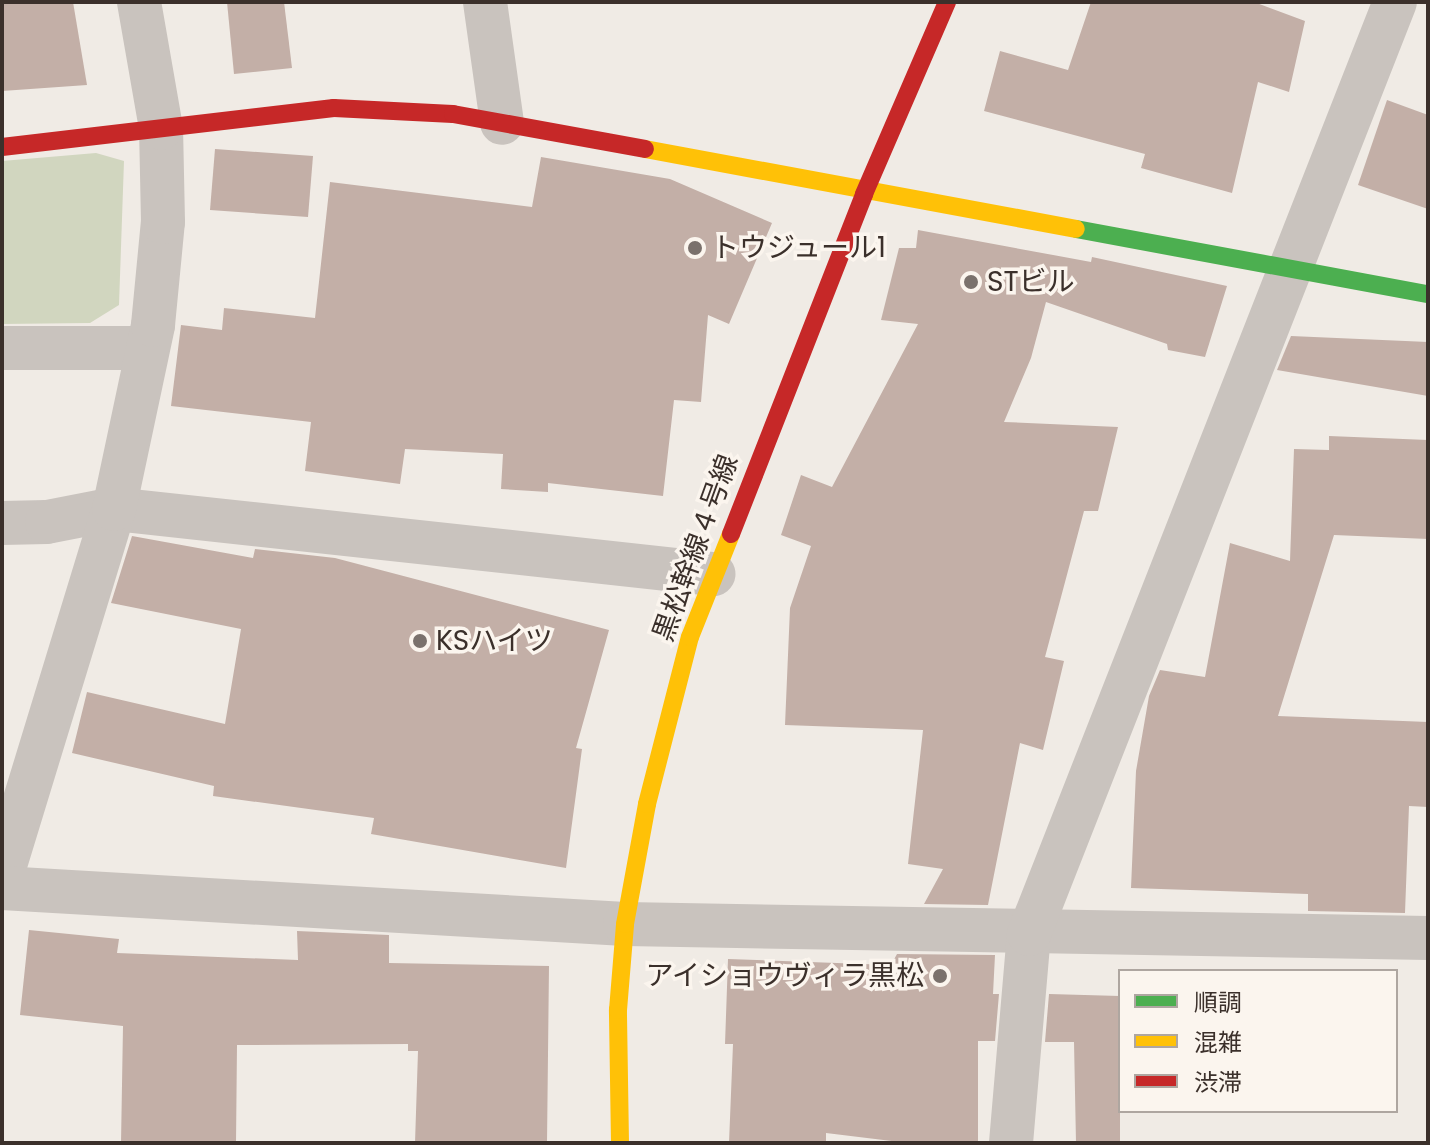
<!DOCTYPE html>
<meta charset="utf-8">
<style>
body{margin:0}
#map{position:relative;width:1430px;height:1145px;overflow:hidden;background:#f0ebe5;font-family:Poppins,"Noto Sans JP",sans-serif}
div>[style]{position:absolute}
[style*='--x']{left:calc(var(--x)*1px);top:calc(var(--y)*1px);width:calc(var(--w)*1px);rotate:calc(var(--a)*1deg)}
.green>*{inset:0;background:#d1d6bf}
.building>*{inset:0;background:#c3afa7}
.street>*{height:44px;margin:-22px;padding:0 22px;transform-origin:22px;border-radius:22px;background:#c9c3be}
.fast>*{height:18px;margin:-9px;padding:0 9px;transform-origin:9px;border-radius:9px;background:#4caf50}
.slow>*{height:18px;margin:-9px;padding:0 9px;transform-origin:9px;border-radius:9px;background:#ffc107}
.jam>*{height:18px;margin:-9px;padding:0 9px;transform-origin:9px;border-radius:9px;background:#c62828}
.dots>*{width:22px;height:22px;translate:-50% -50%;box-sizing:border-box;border:4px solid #fbf5ee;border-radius:50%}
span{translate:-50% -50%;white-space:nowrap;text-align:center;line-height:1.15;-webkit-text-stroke:7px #fbf5ee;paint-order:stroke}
.poi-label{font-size:28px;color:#3b302b}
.left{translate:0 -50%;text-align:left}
.right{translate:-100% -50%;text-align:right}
.street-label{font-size:28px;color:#3b302b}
.frame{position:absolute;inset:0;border:4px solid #3b302b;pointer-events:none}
.legend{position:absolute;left:1118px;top:969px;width:280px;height:144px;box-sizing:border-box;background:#fbf5ee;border:2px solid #aea6a0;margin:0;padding:10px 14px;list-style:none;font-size:24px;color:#3b302b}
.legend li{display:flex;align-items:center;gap:16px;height:40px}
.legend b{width:40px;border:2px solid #aea6a0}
</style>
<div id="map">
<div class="green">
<i style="clip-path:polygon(96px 153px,124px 161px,119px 305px,90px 323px,2px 324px,2px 161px)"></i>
</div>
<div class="building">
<i style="clip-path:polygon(2px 2px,73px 2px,87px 85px,2px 91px)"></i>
<i style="clip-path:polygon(227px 2px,284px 2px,292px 68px,234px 74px)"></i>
<i style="clip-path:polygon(1091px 2px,1254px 2px,1305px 21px,1289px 92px,1258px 82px,1232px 193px,1141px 168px,1145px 154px,984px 111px,1000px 51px,1068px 70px)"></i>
<i style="clip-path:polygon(1387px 100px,1428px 115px,1428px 209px,1358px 185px)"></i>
<i style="clip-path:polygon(215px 149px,313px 156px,308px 217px,210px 210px)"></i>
<i style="clip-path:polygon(541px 157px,670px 179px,772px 223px,729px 324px,708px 315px,701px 402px,674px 400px,663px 496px,548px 483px,548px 492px,501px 489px,503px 454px,405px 449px,400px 484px,305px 471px,311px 422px,171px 406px,181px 325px,222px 330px,224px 308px,315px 318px,330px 182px,532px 207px)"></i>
<i style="clip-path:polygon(918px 230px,1091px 262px,1092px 257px,1227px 286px,1205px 357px,1168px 350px,1167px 344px,1046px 302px,1031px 358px,1004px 422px,1118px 427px,1098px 511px,1084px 511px,1045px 657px,1064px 661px,1043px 750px,1020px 743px,988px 905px,924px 904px,943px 869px,908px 864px,923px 730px,785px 725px,790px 608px,811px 546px,781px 535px,801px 475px,832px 487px,918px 324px,881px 320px,899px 248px,916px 248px)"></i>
<i style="clip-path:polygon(1291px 336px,1428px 342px,1428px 396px,1277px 370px)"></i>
<i style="clip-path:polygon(1329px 436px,1428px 440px,1428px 539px,1334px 535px,1278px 716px,1428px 722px,1428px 807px,1409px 806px,1405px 913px,1308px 911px,1308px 894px,1131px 888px,1136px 771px,1149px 696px,1160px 670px,1205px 677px,1230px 543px,1290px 561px,1294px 449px,1329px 450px)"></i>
<i style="clip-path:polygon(132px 536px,253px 558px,255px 549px,335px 558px,609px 630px,576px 748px,582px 749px,566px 868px,371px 834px,374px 818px,213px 796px,214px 786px,72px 753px,87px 692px,225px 724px,241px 629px,111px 603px)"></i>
<i style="clip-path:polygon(29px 930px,119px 939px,117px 953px,298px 960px,297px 931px,389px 935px,389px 963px,549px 966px,547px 1143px,415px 1143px,418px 1051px,408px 1051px,408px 1044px,237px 1045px,236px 1143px,121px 1143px,123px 1026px,20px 1015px)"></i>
<i style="clip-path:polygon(897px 954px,995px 955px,993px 994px,999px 994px,995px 1041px,978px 1041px,978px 1143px,908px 1143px,826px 1133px,826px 1143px,729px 1143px,733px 1044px,725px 1044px,728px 959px,891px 965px)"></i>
<i style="clip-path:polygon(1049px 994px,1120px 996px,1120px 1143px,1076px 1143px,1074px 1042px,1045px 1042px)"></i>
</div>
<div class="street">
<i style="--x:485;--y:2;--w:122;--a:82"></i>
<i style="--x:2;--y:348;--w:143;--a:0"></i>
<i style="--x:2;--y:523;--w:45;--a:-1.3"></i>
<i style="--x:47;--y:522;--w:68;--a:-11"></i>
<i style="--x:114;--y:509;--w:603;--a:6.19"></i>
<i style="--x:2;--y:875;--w:383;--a:-73"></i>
<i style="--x:114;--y:509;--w:188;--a:-78"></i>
<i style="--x:153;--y:325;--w:103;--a:-84.5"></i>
<i style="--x:163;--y:222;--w:94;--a:-91.2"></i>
<i style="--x:161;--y:128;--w:128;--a:-99.9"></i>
<i style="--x:2;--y:888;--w:624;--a:3.31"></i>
<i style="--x:625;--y:924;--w:803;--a:1"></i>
<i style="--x:1011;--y:1143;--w:210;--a:-85.1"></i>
<i style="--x:1029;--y:934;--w:1001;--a:-68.56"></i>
</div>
<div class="fast">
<i style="--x:1076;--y:229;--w:358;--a:10.5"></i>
</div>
<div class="slow">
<i style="--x:645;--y:149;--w:438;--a:10.5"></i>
<i style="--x:620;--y:1143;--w:133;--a:-90.9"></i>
<i style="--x:618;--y:1010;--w:86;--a:-85.3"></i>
<i style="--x:625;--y:924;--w:122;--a:-79.6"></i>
<i style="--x:647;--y:804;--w:172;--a:-75.6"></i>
<i style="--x:690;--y:637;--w:111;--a:-68.3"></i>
</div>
<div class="jam">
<i style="--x:2;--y:147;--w:334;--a:-6.7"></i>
<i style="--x:334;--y:108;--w:119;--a:2.9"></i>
<i style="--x:453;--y:114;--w:195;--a:10.3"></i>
<i style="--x:731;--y:534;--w:365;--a:-68.6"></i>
<i style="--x:864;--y:194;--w:209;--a:-66.6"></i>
</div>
<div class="dots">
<i style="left:695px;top:248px;background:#7a716c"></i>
<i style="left:971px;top:282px;background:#7a716c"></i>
<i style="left:420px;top:641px;background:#7a716c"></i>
<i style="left:940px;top:976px;background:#7a716c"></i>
</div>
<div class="poi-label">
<span class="left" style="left:711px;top:248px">トウジュール1</span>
<span class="left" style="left:987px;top:282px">STビル</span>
<span class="left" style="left:436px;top:641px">KSハイツ</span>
<span class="right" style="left:924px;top:976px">アイショウヴィラ黒松</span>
</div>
<div class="street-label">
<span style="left:696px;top:548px;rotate:-70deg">黒松幹線４号線</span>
</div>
<div class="frame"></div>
<ul class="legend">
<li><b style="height:10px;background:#4caf50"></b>順調</li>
<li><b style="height:10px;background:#ffc107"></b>混雑</li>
<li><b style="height:10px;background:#c62828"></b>渋滞</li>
</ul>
</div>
